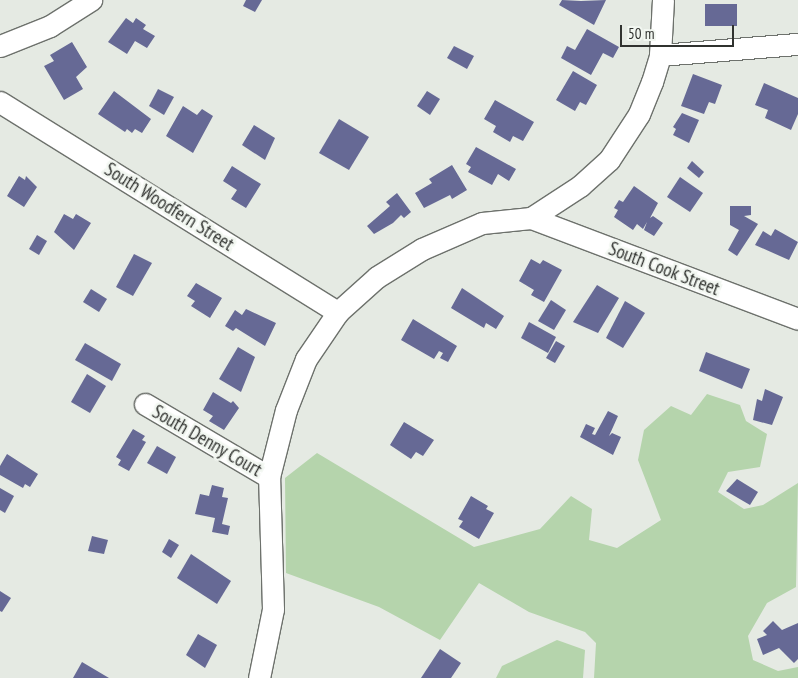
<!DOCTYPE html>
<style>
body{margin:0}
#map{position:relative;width:798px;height:678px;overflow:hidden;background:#e5eae3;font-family:"PT Sans Narrow",sans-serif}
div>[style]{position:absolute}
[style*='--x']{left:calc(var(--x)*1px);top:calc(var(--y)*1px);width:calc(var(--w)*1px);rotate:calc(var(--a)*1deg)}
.green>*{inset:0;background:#b5d4ac}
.building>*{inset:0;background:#666995}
.roads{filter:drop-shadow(1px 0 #6d716c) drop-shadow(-1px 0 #6d716c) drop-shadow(0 1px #6d716c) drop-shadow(0 -1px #6d716c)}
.minor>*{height:21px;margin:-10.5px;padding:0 10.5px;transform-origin:10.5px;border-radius:10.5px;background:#fff}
span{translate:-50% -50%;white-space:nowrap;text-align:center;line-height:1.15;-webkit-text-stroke:5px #f2f7f1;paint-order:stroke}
.street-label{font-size:19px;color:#30322f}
.scale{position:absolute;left:620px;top:25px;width:114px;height:22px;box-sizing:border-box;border:2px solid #30322f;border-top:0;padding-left:6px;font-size:15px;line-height:18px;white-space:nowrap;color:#30322f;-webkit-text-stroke:4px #f2f7f1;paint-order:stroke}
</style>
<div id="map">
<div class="green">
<i style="clip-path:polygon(707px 394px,740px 405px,746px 421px,767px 434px,760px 467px,728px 472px,718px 492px,744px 509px,763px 505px,798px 483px,796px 587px,767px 603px,748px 636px,753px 660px,778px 671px,798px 667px,798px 678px,594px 678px,596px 643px,585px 632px,529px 612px,479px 583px,440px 640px,379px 607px,286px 573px,285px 478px,317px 453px,474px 547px,540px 529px,571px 496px,592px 509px,589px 540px,617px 548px,661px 520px,638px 460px,644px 430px,671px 406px,691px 415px)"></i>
<i style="clip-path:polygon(557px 640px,585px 650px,583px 678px,496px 678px,502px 666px)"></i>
</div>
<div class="building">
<i style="clip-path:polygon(246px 0,262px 0,255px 12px,243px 6px)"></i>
<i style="clip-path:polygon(562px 0,581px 1px,606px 0,594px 25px,559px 5px)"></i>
<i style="clip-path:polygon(705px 4px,737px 4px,737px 26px,705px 26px)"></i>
<i style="clip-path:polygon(126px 18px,133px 23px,136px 18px,146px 25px,143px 29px,155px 36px,147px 48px,135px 41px,127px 54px,108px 42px)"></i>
<i style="clip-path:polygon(587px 29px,619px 47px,613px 58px,603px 53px,591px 75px,561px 58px,567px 46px,575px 50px)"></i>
<i style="clip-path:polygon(72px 42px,87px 67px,76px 77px,83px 89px,64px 100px,44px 66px,54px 61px,50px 55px)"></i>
<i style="clip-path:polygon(454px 46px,474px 56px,467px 69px,447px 58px)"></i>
<i style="clip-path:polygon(573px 71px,597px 85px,586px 105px,580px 102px,575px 111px,556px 100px)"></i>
<i style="clip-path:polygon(693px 74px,722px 85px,715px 104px,709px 102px,704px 114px,681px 106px)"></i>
<i style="clip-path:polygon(764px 83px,798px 98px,798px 114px,791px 130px,765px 118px,768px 110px,755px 105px)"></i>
<i style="clip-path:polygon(158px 89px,174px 97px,164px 115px,149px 106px)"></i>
<i style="clip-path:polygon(114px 91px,151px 119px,142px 133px,135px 129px,132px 133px,127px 129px,125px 132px,98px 114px)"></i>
<i style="clip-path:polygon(427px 91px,440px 99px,430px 115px,417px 106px)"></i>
<i style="clip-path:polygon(495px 100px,534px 122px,523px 141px,513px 136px,510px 142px,493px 132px,496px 126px,484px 119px)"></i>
<i style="clip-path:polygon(183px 106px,197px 115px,202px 109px,213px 116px,193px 153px,166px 136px)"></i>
<i style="clip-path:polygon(682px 113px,699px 120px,689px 143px,673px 135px,676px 129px,673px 127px)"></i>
<i style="clip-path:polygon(339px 119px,369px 137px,349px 170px,319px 153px)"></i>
<i style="clip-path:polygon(254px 125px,275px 138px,265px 160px,242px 145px)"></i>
<i style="clip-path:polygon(476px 147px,516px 169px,509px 181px,498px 174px,492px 185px,468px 172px,471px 167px,466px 164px)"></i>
<i style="clip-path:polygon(692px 161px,704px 172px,699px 178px,687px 168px)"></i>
<i style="clip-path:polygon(452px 165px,467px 190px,452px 199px,450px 195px,424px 208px,415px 193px,432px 183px,429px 179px)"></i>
<i style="clip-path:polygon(232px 166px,261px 184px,246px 208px,231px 199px,237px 190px,223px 181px)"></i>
<i style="clip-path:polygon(19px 176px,25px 180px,26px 176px,37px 187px,24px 207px,7px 196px)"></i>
<i style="clip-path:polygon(680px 177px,703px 193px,690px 212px,667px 197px)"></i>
<i style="clip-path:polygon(634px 186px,658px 203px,650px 218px,653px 216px,663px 223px,654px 236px,644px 230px,647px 222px,643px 229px,637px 224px,633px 230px,614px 217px,618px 210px,614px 208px,619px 200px,623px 202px)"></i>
<i style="clip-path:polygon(397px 193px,411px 212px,404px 218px,401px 215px,393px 223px,374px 234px,367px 226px,390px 206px,386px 202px)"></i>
<i style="clip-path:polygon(730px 206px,751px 206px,751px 215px,744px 216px,758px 224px,737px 256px,728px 250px,739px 230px,730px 225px)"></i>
<i style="clip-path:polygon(64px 214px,73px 219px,76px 214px,91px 223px,74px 250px,54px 232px)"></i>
<i style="clip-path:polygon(775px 229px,798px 242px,789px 260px,755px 245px,763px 231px,771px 236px)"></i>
<i style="clip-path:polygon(37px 235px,47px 241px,39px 255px,29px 249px)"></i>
<i style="clip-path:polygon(134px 254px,152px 263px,133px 296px,116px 287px)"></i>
<i style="clip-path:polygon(531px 259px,540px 264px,543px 260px,562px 270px,544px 302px,531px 295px,534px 290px,519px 281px)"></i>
<i style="clip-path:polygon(196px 283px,222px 298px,210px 318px,191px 306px,195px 301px,187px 296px)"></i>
<i style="clip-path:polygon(597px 285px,619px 298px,598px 333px,573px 322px)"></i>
<i style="clip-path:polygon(462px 288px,504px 316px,496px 329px,486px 323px,484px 328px,451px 308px)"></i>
<i style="clip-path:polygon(91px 289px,107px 299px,99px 312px,83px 302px)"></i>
<i style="clip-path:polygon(551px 300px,566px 310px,554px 330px,538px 321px)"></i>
<i style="clip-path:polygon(625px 301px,645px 313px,623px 348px,606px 338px)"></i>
<i style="clip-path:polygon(246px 309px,276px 323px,265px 346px,236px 328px,233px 331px,225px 326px,235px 310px,242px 315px)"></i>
<i style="clip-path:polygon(413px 319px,457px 346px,448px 362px,440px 358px,443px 353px,439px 351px,434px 359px,401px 340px)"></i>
<i style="clip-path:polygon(529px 322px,556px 337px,548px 353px,521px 338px)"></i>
<i style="clip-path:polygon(556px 341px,565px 346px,555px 363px,546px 358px)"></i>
<i style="clip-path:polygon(85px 343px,121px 364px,112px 381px,75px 360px)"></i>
<i style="clip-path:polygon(238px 347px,255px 357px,241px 392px,219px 379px)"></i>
<i style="clip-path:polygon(706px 352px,750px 369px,742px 389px,699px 371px)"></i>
<i style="clip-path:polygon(87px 374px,106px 386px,90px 413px,71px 402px)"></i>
<i style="clip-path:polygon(765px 389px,783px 397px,772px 425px,753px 420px,757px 399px,762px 401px)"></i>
<i style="clip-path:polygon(213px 392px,231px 403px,233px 401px,239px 408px,224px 430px,209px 421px,213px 416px,203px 410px)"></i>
<i style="clip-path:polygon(608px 411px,618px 416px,609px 436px,612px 433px,621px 437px,613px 455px,580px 437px,586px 424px,595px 428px,592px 434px,595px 435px)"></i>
<i style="clip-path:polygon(404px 422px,434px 440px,423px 456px,416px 452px,411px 459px,390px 445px)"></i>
<i style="clip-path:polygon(133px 429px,145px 436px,142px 440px,146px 442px,129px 471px,118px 465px,121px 460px,116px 457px)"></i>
<i style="clip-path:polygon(157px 446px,176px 457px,167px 474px,147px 463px)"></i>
<i style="clip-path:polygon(7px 454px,38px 474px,30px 487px,25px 484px,23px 488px,0 475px,0 466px)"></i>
<i style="clip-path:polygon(737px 479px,758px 492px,750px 505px,726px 491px)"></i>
<i style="clip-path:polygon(212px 485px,224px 488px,222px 497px,228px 498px,222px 524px,230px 526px,228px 535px,212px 532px,215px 518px,195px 514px,200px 494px,209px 496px)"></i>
<i style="clip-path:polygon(0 488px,14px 496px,5px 513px,0 510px)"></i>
<i style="clip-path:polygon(471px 496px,488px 506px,486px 509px,494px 513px,479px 539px,459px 527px,463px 521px,458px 519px)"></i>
<i style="clip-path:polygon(92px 536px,108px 540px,104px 554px,88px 551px)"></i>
<i style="clip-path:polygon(169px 539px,179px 545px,171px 558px,162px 552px)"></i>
<i style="clip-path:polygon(191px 554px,231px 581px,217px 604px,177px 578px)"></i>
<i style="clip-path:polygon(0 591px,11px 598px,2px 612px,0 611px)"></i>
<i style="clip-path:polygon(773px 621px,782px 630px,798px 623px,798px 659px,794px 663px,779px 648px,763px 655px,757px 639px,767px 635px,763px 631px)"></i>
<i style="clip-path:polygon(198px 634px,217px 645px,205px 668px,186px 655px)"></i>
<i style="clip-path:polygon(440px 649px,461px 663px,451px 678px,421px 678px)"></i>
<i style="clip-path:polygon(82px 662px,109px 678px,73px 678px)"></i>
</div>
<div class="roads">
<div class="minor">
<i style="--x:0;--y:46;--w:54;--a:-21.8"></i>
<i style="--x:50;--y:26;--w:49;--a:-32.4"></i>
<i style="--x:660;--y:55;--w:138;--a:-4.6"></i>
<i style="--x:0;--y:102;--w:398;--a:31.9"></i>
<i style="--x:531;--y:218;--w:285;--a:20.7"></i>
<i style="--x:145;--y:404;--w:144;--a:30.5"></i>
<i style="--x:259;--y:678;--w:70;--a:-78.5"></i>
<i style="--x:273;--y:609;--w:132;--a:-91.7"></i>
<i style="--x:269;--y:477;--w:69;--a:-75.8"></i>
<i style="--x:286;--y:410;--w:55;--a:-68.6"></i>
<i style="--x:306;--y:359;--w:57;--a:-55.8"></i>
<i style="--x:338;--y:312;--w:52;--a:-41.9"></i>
<i style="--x:377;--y:277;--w:53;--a:-31.9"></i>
<i style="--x:422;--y:249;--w:65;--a:-23.4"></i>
<i style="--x:482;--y:223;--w:49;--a:-5.8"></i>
<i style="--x:531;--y:218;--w:59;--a:-33.1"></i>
<i style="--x:580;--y:186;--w:39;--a:-42"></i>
<i style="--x:609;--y:160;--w:55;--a:-56.9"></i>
<i style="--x:639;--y:114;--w:35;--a:-68"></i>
<i style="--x:652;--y:82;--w:28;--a:-73"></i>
<i style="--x:660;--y:55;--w:55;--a:-86.9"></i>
</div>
</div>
<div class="street-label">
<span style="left:169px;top:207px;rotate:32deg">South Woodfern Street</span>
<span style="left:664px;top:269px;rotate:21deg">South Cook Street</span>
<span style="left:207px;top:441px;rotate:30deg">South Denny Court</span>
</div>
<div class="scale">50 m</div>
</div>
